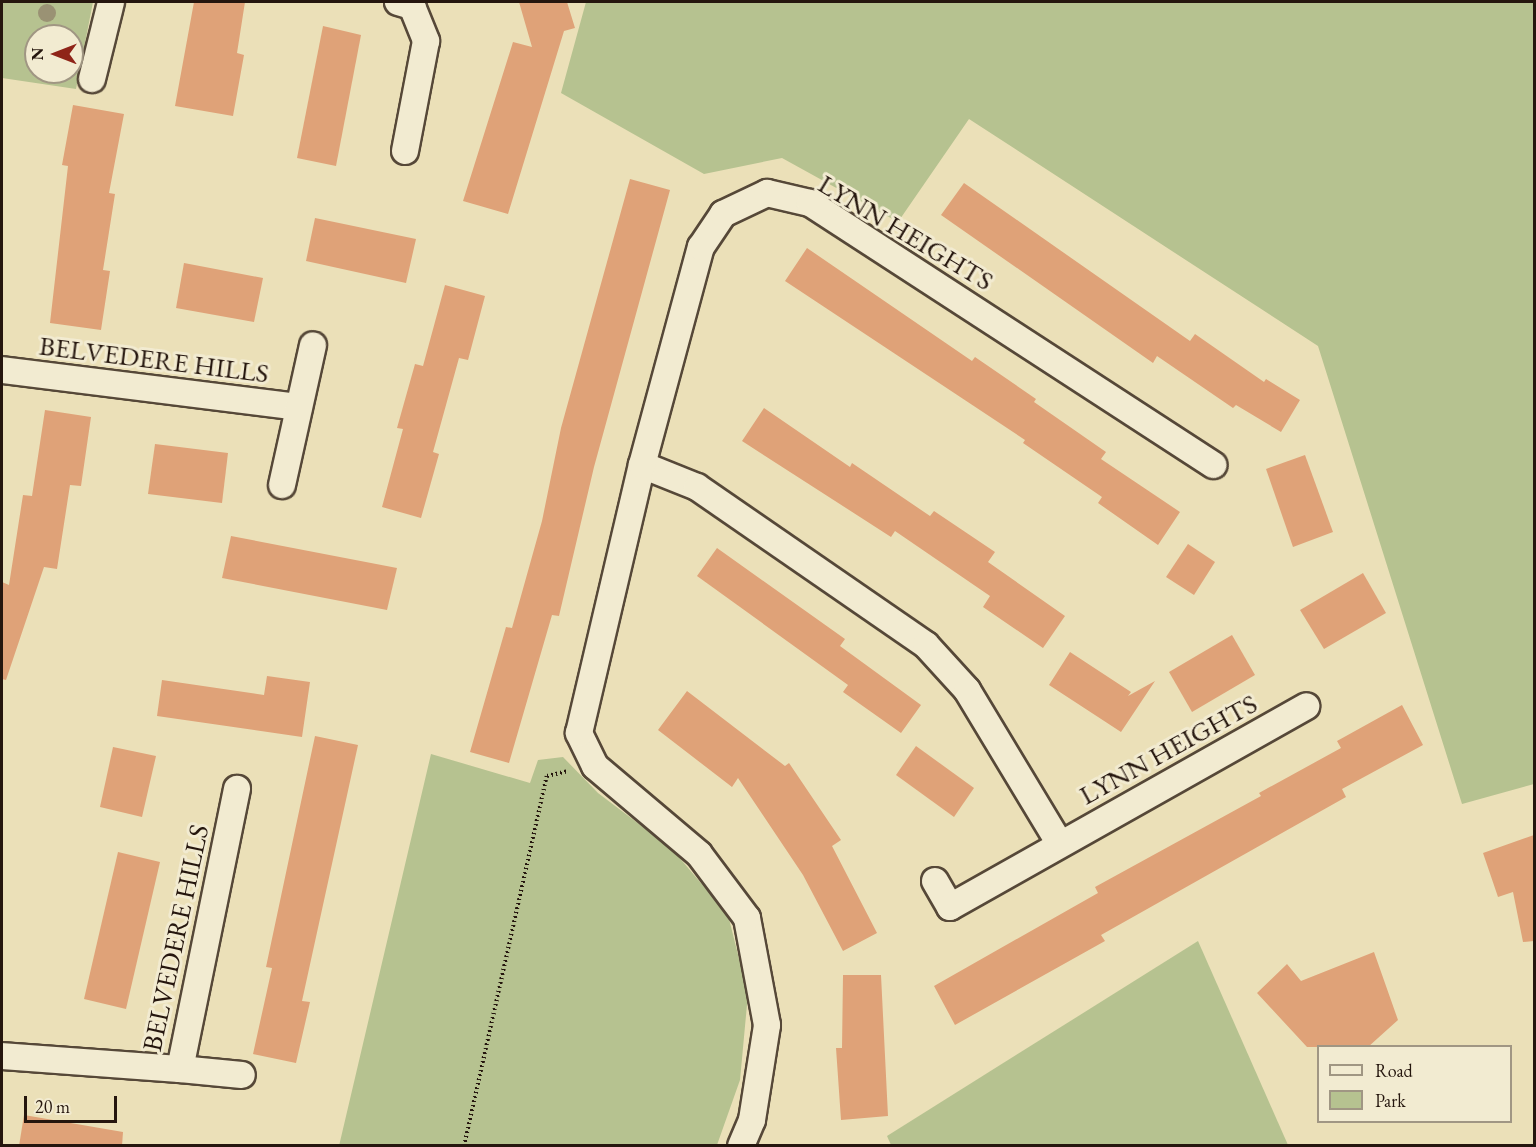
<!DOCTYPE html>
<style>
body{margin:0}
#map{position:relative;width:1536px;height:1147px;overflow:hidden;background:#ebe0b8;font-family:"EB Garamond",serif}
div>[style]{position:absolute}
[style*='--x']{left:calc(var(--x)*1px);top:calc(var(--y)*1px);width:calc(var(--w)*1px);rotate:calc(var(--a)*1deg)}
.green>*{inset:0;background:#b6c290}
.building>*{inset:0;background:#dfa278}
.path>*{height:4px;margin-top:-2px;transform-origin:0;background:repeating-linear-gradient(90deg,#25160e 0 1.5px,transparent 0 4.5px)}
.roads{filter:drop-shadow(2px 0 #564838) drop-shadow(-2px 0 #564838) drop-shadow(0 2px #564838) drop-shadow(0 -2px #564838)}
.street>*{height:26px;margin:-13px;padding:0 13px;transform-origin:13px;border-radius:13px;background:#f2ebd1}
.trees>*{width:18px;height:18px;margin:-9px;border-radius:50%;background:#9a9274}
span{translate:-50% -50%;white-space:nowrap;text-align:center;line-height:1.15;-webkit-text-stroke:6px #f2ebd1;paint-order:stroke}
.street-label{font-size:27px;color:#25160e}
.frame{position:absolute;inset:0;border:3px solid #25160e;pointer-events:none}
.legend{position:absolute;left:1317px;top:1045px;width:195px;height:78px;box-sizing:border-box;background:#f2ebd1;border:2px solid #a09683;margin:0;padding:8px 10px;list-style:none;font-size:18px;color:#25160e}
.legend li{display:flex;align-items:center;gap:12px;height:30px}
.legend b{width:30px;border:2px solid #a09683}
.north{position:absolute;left:24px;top:24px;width:60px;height:60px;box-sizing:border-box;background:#f2ebd1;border:2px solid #a09683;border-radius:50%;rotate:270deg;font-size:16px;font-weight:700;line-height:24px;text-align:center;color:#25160e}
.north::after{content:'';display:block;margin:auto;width:21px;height:27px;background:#8f2418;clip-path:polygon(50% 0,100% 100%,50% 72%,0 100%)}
.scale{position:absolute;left:24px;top:1096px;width:93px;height:27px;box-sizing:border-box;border:3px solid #25160e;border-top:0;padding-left:8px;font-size:18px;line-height:21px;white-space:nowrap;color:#25160e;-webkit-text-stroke:4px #f2ebd1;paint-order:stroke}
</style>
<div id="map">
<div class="green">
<i style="clip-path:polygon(evenodd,2px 2px,93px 2px,76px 89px,2px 78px,2px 2px,36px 36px,72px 36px,72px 72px,36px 72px,36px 36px)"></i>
<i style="clip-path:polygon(586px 2px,1534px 2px,1534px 784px,1462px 804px,1318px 346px,969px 119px,898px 222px,782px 158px,704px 174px,561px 93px)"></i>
<i style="clip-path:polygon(431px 754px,530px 783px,538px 760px,563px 757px,598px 793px,672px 849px,728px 915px,748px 994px,740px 1080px,717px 1145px,339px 1146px)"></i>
<i style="clip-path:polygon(1198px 941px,1288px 1145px,891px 1145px,887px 1136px)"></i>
</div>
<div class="building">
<i style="clip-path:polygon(194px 2px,245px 2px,237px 53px,244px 55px,233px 116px,175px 106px)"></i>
<i style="clip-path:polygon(519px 2px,567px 2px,575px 28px,564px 31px,508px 214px,463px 201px,513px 42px,532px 47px)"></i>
<i style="clip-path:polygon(323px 26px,361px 35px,336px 166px,297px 158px)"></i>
<i style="clip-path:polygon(73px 105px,124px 114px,109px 193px,115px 194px,103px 270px,110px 271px,101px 330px,50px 323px,68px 166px,62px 165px)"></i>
<i style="clip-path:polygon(630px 179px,670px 190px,594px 467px,559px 616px,552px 615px,509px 763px,470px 752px,506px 627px,512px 628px,542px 521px,561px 428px)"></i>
<i style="clip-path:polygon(964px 183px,1190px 341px,1195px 334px,1264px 382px,1266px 379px,1300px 400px,1281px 432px,1236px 405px,1233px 408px,1157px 356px,1153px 363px,941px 215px)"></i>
<i style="clip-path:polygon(315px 218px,416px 239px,406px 283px,306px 261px)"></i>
<i style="clip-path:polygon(807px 248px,972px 361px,975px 357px,1036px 399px,1034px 402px,1106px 452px,1101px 459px,1180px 512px,1158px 545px,1098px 503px,1102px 497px,1023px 443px,1025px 440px,785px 281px)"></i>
<i style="clip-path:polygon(184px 263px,263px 278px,254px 322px,176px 308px)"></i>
<i style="clip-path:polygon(445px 285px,485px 296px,468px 360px,459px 358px,433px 452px,439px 454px,421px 518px,382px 507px,403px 429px,397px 428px,415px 364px,423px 366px)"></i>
<i style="clip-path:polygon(764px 408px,850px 467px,852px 463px,930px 516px,934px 511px,995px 552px,988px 562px,1065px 616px,1043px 648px,983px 607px,990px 596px,895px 531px,891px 537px,742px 441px)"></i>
<i style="clip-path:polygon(45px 410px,91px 417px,81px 486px,70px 485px,57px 569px,44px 567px,6px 680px,2px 679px,2px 582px,9px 585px,23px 495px,32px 496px)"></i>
<i style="clip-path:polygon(155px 444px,228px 453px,222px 503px,148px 494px)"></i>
<i style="clip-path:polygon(1305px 455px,1333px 532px,1293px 547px,1266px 469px)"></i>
<i style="clip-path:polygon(231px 536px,397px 568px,387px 610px,222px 578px)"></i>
<i style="clip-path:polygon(1188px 544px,1215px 562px,1194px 595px,1166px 577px)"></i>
<i style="clip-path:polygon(717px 548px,845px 639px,840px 646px,921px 705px,901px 733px,843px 692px,848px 685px,697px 576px)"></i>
<i style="clip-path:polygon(1363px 573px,1386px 613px,1324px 649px,1300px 610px)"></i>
<i style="clip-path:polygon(1232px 635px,1255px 675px,1192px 712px,1169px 672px)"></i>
<i style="clip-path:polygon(1070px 652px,1131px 692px,1128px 696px,1155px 681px,1121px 732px,1049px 685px)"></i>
<i style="clip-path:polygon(267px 676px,310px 682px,302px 737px,157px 716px,162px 680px,264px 695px)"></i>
<i style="clip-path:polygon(687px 691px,785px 766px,789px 763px,841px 840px,832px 846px,877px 933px,843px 951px,803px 875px,738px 778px,732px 787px,658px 730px)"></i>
<i style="clip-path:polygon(1402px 705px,1423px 745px,1342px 789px,1346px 797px,1101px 935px,1105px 941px,955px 1025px,934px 986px,1098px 893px,1095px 887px,1261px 796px,1259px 793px,1341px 748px,1337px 741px)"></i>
<i style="clip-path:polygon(315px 736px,358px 745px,302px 1001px,310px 1002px,296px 1063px,253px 1054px,272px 968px,266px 967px)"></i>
<i style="clip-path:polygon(916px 746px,974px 788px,954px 817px,896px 775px)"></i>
<i style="clip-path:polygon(113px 747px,156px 756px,142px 817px,100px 807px)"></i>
<i style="clip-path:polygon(1534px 835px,1534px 941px,1523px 942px,1513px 892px,1498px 897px,1483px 853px)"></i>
<i style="clip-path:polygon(118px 852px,160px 862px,126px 1009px,84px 999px)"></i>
<i style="clip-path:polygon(1374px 952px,1398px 1020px,1368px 1047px,1307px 1047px,1257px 993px,1287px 964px,1301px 981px)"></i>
<i style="clip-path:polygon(843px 975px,881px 975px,888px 1116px,841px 1120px,836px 1048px,842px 1048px)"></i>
<i style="clip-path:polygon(24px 1115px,123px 1132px,122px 1146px,19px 1146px)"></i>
</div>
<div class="path">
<i style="--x:464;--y:1146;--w:379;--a:-77.4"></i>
<i style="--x:547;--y:776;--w:22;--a:-13"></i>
</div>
<div class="roads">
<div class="street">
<i style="--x:398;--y:2;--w:15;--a:16"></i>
<i style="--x:412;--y:6;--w:38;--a:68"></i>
<i style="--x:426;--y:41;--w:112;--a:100.8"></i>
<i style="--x:92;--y:79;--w:79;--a:-76.1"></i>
<i style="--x:2;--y:370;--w:299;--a:7.1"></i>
<i style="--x:642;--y:465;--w:59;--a:21.8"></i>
<i style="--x:697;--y:487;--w:278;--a:34.6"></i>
<i style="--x:926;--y:645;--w:61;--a:47.7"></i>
<i style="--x:967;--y:690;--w:180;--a:58.9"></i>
<i style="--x:282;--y:485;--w:143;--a:-77.5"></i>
<i style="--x:935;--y:881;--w:30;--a:60"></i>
<i style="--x:950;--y:907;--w:409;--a:-29.4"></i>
<i style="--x:2;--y:1056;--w:178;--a:4.2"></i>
<i style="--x:180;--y:1069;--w:286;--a:-78.5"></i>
<i style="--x:180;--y:1069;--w:62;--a:5.5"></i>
<i style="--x:741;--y:1146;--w:28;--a:-67"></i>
<i style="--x:752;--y:1120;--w:96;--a:-81"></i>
<i style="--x:767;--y:1025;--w:109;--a:-100.6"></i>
<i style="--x:747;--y:918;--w:80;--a:-126.9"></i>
<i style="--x:699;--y:854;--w:136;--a:-139.8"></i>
<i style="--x:595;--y:766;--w:37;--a:-116"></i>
<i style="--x:579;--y:733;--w:275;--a:-76.8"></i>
<i style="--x:642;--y:465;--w:226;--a:-74.9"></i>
<i style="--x:701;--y:247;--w:40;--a:-56"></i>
<i style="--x:723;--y:214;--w:49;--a:-25.5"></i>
<i style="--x:767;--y:193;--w:44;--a:13.1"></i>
<i style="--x:810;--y:203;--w:481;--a:33"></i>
</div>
</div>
<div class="trees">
<i style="left:47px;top:13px"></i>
</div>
<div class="street-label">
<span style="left:906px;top:232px;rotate:31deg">LYNN HEIGHTS</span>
<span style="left:154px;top:359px;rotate:7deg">BELVEDERE HILLS</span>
<span style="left:1168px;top:749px;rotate:-29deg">LYNN HEIGHTS</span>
<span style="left:175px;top:938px;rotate:-78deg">BELVEDERE HILLS</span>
</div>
<div class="frame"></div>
<ul class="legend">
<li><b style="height:8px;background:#f2ebd1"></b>Road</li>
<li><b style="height:16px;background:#b6c290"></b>Park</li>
</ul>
<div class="north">N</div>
<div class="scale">20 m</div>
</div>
